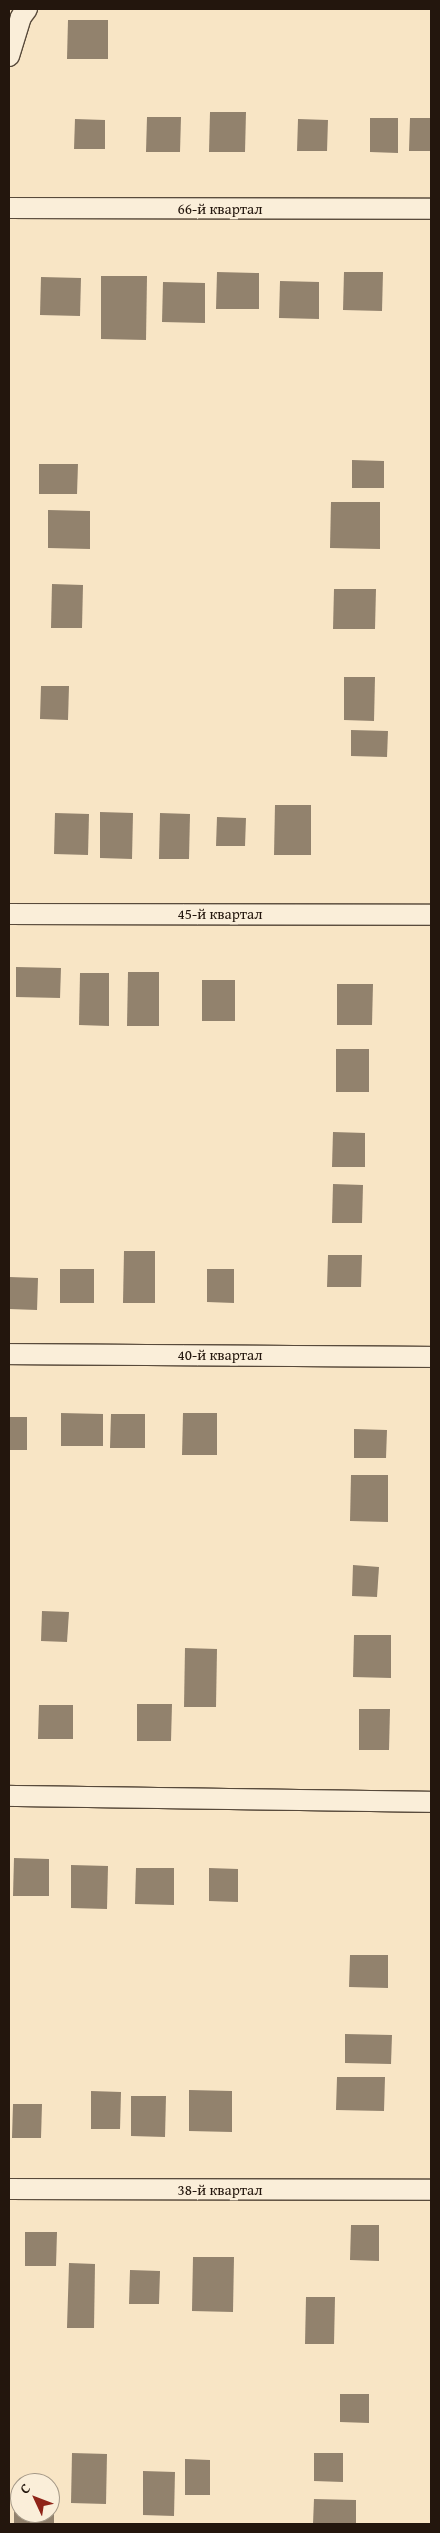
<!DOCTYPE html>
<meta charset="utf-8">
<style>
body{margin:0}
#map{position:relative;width:440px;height:2533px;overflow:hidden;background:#f8e5c5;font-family:"Gentium Book Plus",serif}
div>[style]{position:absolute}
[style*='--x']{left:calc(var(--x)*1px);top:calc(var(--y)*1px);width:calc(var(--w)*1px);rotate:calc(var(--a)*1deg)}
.building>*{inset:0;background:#92826d}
.roads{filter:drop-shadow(1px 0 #584a3b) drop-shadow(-1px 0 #584a3b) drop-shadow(0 1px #584a3b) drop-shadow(0 -1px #584a3b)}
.street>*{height:20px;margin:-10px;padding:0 10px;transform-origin:10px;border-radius:10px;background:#faeed9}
span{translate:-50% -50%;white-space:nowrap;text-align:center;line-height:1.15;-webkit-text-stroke:4.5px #faeed9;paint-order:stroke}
.street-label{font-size:15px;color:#23160d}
.frame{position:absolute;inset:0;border:10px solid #23160d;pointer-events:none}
.north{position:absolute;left:10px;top:2473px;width:50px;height:50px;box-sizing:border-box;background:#faeed9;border:1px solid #a49887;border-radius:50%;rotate:313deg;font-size:14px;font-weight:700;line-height:20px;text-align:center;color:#23160d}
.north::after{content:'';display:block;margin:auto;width:18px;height:22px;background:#8f2418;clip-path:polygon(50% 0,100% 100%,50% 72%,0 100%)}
</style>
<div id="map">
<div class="building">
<i style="clip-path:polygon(68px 20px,108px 20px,108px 59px,67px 59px)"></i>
<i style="clip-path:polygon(210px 112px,246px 112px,245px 152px,209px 152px)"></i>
<i style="clip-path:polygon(147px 117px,181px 117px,180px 152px,146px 152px)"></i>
<i style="clip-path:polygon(370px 118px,398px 118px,398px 153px,370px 152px)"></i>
<i style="clip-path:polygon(410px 118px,431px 118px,431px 151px,409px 151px)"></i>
<i style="clip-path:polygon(75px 119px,105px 120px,105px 149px,74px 149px)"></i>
<i style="clip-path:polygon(298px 119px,328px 120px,327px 151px,297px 151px)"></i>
<i style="clip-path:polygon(217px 272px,259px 273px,259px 309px,216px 309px)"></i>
<i style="clip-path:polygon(344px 272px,383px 272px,382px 311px,343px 310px)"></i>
<i style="clip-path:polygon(101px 276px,147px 276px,146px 340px,101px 339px)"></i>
<i style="clip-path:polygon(41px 277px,81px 278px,80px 316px,40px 315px)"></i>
<i style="clip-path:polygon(280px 281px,319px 282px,319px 319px,279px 318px)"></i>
<i style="clip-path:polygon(163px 282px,205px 283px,205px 323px,162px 322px)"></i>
<i style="clip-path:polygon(352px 460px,384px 461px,384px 488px,352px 488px)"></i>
<i style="clip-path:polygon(39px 464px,78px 464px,77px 494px,39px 494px)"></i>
<i style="clip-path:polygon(331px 502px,380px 502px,380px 549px,330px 548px)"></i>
<i style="clip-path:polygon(48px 510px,90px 511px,90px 549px,48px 548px)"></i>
<i style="clip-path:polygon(52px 584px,83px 585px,82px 628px,51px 628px)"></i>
<i style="clip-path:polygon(334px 589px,376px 589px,375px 629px,333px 629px)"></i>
<i style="clip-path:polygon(344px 677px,375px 677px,374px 721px,344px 720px)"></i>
<i style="clip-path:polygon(41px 686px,69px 686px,68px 720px,40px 719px)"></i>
<i style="clip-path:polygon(351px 730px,388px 731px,387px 757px,351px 756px)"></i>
<i style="clip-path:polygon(275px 805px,311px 805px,311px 855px,274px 855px)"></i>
<i style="clip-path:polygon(100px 812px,133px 813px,132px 859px,100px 858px)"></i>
<i style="clip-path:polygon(55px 813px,89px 814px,88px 855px,54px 854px)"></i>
<i style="clip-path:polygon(160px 813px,190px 814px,189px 859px,159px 859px)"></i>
<i style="clip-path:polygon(217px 817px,246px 818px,245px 846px,216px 846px)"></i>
<i style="clip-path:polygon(16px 967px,61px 968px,60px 998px,16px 997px)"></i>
<i style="clip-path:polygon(128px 972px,159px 972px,159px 1026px,127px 1026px)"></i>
<i style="clip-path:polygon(80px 973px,109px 973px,109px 1026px,79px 1025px)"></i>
<i style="clip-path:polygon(202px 980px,235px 980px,235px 1021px,202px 1021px)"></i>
<i style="clip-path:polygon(337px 984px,373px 984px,372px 1025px,337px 1025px)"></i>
<i style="clip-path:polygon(336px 1049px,369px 1049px,369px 1092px,336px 1092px)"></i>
<i style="clip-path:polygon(333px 1132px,365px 1133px,365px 1167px,332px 1167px)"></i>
<i style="clip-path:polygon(333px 1184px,363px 1185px,362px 1223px,332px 1223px)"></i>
<i style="clip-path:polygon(124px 1251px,155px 1251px,155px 1303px,123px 1303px)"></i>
<i style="clip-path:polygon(328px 1255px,362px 1255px,361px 1287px,327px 1287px)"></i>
<i style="clip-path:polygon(60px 1269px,94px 1269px,94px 1303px,60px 1303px)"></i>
<i style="clip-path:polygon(207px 1269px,234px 1269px,234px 1303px,207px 1302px)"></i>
<i style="clip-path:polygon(9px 1277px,38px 1278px,37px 1310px,9px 1309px)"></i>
<i style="clip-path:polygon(61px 1413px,103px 1414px,103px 1446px,61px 1446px)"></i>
<i style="clip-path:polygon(183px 1413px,217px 1413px,217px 1455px,182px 1455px)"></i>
<i style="clip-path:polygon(111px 1414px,145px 1414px,145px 1448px,110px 1448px)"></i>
<i style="clip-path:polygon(9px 1417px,27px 1417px,27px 1450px,9px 1450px)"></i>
<i style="clip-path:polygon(354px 1429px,387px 1430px,386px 1458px,354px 1458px)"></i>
<i style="clip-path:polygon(351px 1475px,388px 1475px,388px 1522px,350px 1521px)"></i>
<i style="clip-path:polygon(353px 1565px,379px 1567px,377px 1597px,352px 1596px)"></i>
<i style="clip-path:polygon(42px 1611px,69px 1612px,67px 1642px,41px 1641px)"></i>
<i style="clip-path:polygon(354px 1635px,391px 1635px,391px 1678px,353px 1677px)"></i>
<i style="clip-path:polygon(185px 1648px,217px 1649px,216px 1707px,184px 1707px)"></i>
<i style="clip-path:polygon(137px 1704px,172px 1704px,171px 1741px,137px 1741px)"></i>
<i style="clip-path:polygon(39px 1705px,73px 1705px,73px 1739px,38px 1739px)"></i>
<i style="clip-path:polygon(359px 1709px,390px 1709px,389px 1750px,359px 1750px)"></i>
<i style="clip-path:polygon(14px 1858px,49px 1859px,49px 1896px,13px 1896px)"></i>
<i style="clip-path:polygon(71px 1865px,108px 1866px,107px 1909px,71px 1908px)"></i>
<i style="clip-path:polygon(136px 1868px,174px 1868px,174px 1905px,135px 1904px)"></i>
<i style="clip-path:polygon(209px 1868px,238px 1869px,238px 1902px,209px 1901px)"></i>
<i style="clip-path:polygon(350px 1955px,388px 1955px,388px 1988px,349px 1987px)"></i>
<i style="clip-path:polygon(345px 2034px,392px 2035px,391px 2064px,345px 2063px)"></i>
<i style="clip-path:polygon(337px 2077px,385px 2077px,384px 2111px,336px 2110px)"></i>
<i style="clip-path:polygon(189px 2090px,232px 2091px,232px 2132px,189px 2131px)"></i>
<i style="clip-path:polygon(91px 2091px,121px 2092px,120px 2129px,91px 2129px)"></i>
<i style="clip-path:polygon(131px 2096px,166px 2096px,165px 2137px,131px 2136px)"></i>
<i style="clip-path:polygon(13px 2104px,42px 2104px,41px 2138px,12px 2138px)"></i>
<i style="clip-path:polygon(351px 2225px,379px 2225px,379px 2261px,350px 2260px)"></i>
<i style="clip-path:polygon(25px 2232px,57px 2232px,56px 2266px,25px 2266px)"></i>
<i style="clip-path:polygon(193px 2257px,234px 2257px,233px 2312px,192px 2311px)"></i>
<i style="clip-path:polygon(69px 2263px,95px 2264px,94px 2328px,67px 2328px)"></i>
<i style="clip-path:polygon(130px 2270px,160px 2271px,159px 2304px,129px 2304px)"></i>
<i style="clip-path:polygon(306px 2297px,335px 2297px,334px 2344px,305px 2344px)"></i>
<i style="clip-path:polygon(340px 2394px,369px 2394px,369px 2423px,340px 2422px)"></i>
<i style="clip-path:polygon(72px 2453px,107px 2454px,106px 2504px,71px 2503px)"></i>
<i style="clip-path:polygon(314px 2453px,343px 2453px,343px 2482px,314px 2481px)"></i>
<i style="clip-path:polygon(185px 2459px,210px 2460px,210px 2495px,185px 2495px)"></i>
<i style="clip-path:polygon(143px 2471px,175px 2472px,174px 2516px,143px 2515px)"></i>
<i style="clip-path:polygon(14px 2499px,20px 2499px,20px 2513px,50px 2513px,50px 2500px,54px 2500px,54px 2524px,14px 2524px)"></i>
<i style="clip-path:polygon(314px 2499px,356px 2500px,356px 2524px,313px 2524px)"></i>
</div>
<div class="roads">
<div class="street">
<i style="--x:9;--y:56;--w:41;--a:-72.9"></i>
<i style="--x:21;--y:17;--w:10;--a:-53"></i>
<i style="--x:9;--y:208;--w:422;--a:0.1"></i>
<i style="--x:9;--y:914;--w:422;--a:0.1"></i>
<i style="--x:9;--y:1354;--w:422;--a:0.4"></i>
<i style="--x:9;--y:1796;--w:422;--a:0.8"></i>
<i style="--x:9;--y:2189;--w:422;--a:0.1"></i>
</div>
</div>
<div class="street-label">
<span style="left:220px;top:209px">66-й квартал</span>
<span style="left:220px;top:914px">45-й квартал</span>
<span style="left:220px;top:1355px">40-й квартал</span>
<span style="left:220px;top:2190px">38-й квартал</span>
</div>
<div class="frame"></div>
<div class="north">С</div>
</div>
